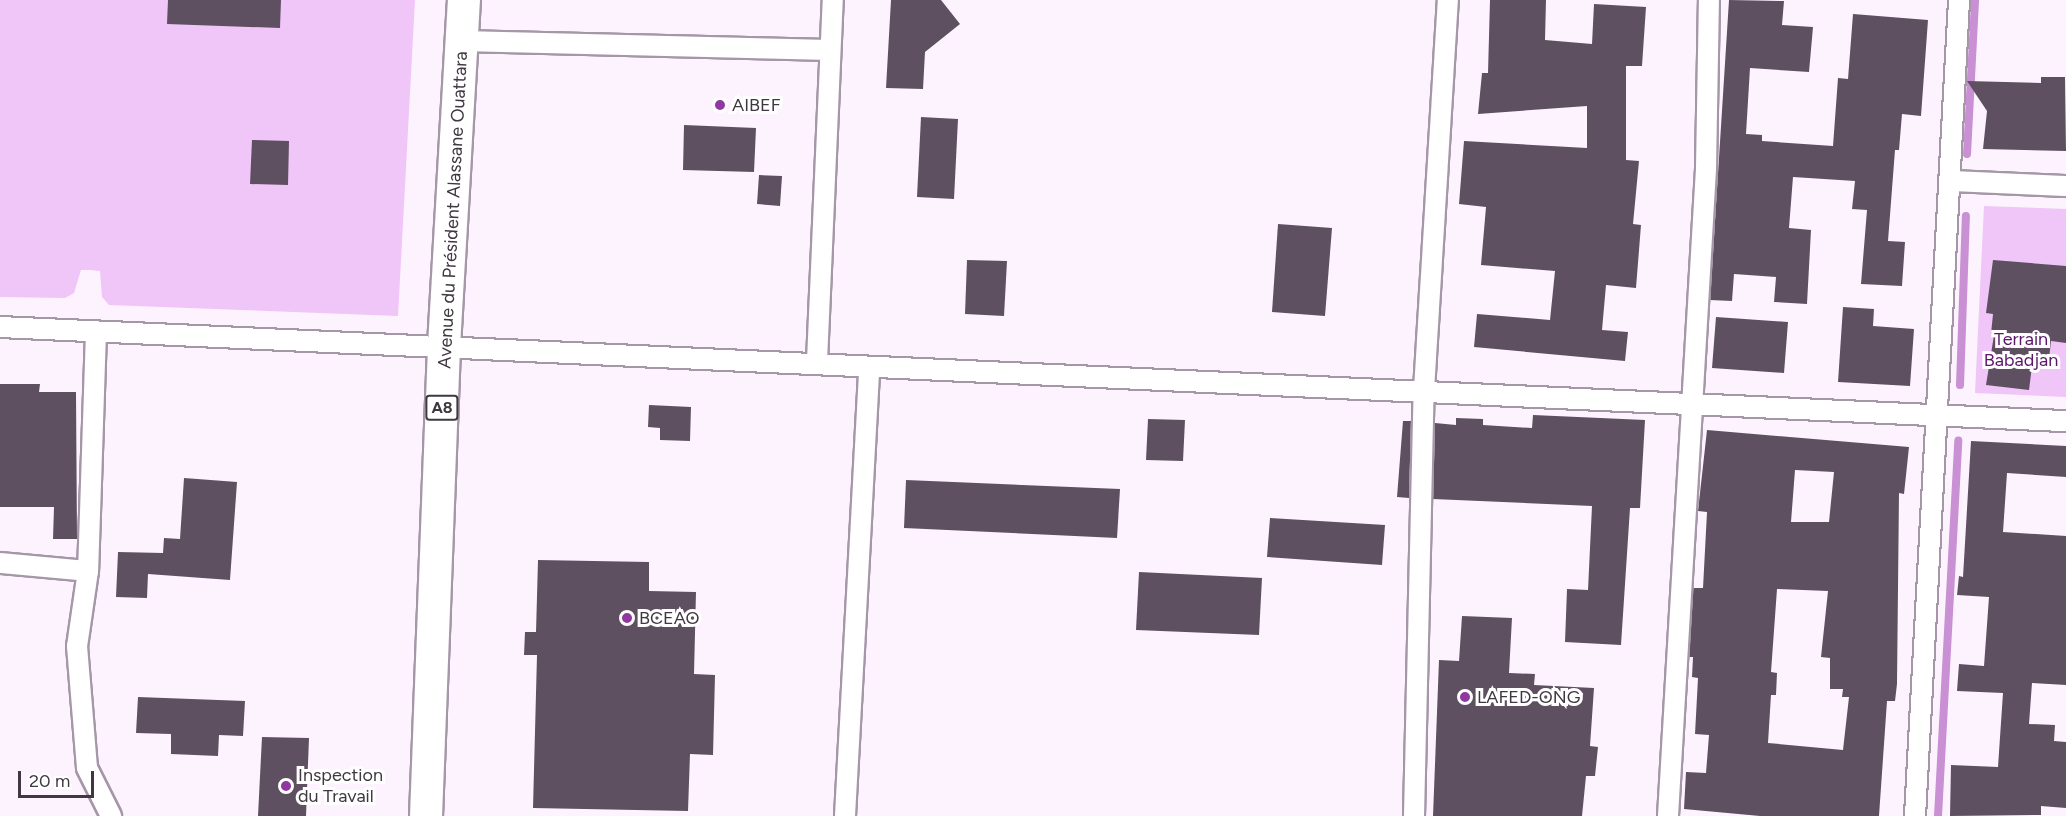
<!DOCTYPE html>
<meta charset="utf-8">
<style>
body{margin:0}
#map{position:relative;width:2066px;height:816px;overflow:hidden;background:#fdf3fe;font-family:Figtree,sans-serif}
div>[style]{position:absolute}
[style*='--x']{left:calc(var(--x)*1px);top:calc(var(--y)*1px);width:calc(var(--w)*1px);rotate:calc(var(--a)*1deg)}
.green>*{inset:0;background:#f0c5f8}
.stream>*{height:8px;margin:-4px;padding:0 4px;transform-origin:4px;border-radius:4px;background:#c990d3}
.building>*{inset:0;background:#5e5060}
.roads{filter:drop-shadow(2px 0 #a596a8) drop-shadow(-2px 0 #a596a8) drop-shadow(0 2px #a596a8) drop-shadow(0 -2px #a596a8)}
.street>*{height:20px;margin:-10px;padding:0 10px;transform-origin:10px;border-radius:10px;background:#fff}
.primary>*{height:32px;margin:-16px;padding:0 16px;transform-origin:16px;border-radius:16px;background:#fff}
.dots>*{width:16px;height:16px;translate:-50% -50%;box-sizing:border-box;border:3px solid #fff;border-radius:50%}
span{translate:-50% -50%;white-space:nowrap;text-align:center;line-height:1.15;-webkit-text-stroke:6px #fff;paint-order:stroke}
.shield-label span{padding:2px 4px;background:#fff;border:2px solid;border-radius:4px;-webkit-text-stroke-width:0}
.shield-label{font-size:16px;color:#3f3840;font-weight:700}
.poi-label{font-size:18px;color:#3f3840}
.left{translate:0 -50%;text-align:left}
.street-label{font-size:18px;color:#3f3840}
.park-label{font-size:18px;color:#5b1668}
.scale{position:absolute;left:18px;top:771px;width:76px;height:27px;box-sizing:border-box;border:3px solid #3f3840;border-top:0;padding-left:8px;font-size:18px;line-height:21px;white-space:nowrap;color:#3f3840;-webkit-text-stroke:4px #fff;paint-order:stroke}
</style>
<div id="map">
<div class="green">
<i style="clip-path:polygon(0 0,415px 0,398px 316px,109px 305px,102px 297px,100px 271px,90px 270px,81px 270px,74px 293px,65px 298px,0 297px)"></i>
<i style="clip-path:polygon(1984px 206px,2066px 209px,2066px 397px,1975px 393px)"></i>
</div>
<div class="stream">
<i style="--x:1967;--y:154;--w:154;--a:-87"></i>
<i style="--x:1960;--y:385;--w:169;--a:-88"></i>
<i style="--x:1938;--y:816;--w:376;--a:-86.9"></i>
</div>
<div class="building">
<i style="clip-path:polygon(168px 0,281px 0,280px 28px,167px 24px)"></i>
<i style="clip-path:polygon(891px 0,941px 0,960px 24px,925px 52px,923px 89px,886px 88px)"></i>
<i style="clip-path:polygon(1490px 0,1546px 0,1545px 40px,1592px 44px,1594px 4px,1646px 7px,1642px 66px,1626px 66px,1626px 160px,1639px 161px,1633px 224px,1641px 225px,1636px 288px,1606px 285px,1602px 330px,1628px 332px,1625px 361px,1474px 347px,1477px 314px,1550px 320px,1555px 271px,1481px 265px,1486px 207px,1459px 204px,1464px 141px,1587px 148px,1587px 106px,1478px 114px,1482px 73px,1488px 73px)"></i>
<i style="clip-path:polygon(1729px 0,1784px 1px,1782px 25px,1813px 27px,1809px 72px,1750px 68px,1746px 134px,1762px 135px,1762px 141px,1833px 146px,1838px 78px,1848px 79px,1853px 14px,1928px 20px,1921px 116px,1902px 114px,1899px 150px,1895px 150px,1888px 241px,1905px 242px,1902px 286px,1861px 284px,1867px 210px,1852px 209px,1855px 181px,1793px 177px,1789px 228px,1811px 230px,1807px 304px,1774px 302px,1776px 277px,1734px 274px,1732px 301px,1710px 300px)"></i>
<i style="clip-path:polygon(2041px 77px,2065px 77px,2066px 151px,1983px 149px,1987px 111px,1967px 81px,2041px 83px)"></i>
<i style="clip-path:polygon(921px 117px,958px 119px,954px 199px,917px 197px)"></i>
<i style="clip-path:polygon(684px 125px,756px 128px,754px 172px,683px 170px)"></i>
<i style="clip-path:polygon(252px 140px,289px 141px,288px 185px,250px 184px)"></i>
<i style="clip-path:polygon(759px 175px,782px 176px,780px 206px,757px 204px)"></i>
<i style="clip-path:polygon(1278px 224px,1332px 228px,1325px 316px,1272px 312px)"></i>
<i style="clip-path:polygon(967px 260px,1007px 261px,1004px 316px,965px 314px)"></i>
<i style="clip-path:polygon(1993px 260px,2066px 266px,2066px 343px,2051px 341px,2048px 368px,2032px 366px,2029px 390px,1986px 385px,1994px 335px,1991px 334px,1993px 314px,1986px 313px)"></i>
<i style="clip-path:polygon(1843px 307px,1874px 309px,1873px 326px,1914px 329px,1910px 386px,1838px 382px)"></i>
<i style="clip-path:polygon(1716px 317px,1788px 322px,1784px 373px,1712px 368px)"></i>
<i style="clip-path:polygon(0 384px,40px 384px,39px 392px,76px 392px,77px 539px,53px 539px,54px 507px,0 507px)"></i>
<i style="clip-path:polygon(649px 405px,691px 407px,690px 441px,660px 440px,660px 428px,648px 427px)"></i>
<i style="clip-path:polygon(1533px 415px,1645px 420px,1640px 508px,1630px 508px,1621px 645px,1565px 642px,1567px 589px,1588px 590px,1592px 506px,1433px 499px,1435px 423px,1456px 425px,1456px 418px,1483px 419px,1483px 425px,1532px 428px)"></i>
<i style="clip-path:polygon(1148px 419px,1185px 420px,1183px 461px,1146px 460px)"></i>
<i style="clip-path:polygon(1403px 421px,1411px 421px,1409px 498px,1397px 497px)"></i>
<i style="clip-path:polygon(evenodd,1707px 430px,1909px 447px,1904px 494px,1899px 493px,1897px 684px,1895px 701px,1887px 701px,1879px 816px,1760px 816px,1684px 809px,1686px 772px,1706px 773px,1709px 735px,1695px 734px,1698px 678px,1692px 677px,1693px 657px,1689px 657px,1693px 588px,1703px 588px,1707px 512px,1698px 511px,1707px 430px,1795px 470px,1834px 472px,1829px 522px,1791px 522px,1795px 470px,1707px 430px,1777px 589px,1828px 591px,1821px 657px,1830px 658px,1830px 689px,1843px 689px,1842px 697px,1849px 697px,1843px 750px,1768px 743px,1771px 695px,1776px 695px,1777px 673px,1771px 672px,1777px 589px)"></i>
<i style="clip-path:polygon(1971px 441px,2066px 446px,2066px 477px,2007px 473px,2003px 532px,2066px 536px,2066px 685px,2032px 683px,2029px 724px,2055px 725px,2054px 741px,2066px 742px,2066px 808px,2041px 806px,2041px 815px,1950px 816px,1951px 765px,1998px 767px,2003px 693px,1957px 691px,1959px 664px,1984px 666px,1989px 597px,1957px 595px,1959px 576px,1963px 577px)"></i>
<i style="clip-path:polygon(184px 478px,237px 482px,230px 580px,148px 574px,147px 598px,116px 597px,118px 552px,163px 553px,164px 538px,180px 539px)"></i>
<i style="clip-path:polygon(906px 480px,1120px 489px,1117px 538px,904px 528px)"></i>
<i style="clip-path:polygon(1270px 518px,1385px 525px,1382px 565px,1267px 557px)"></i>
<i style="clip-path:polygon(538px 560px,649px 562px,649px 591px,696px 592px,694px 674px,715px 675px,713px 755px,690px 754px,688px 811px,533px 808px,537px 655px,524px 655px,525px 632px,536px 632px)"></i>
<i style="clip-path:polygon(1139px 572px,1262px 578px,1259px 635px,1136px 630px)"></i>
<i style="clip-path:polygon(1462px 616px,1512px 618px,1509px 673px,1535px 674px,1534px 685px,1594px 688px,1590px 746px,1598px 747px,1595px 776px,1586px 776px,1582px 816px,1433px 816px,1439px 660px,1459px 661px)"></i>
<i style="clip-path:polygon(138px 697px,245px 701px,243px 736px,219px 735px,218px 756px,171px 754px,171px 734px,136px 733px)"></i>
<i style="clip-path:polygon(262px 737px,309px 738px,306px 816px,258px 816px)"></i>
</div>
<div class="roads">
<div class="street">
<i style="--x:462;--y:41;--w:368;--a:1.4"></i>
<i style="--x:1951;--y:181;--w:115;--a:2.5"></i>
<i style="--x:0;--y:327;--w:2068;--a:2.61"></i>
<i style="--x:96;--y:332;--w:239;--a:91.9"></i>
<i style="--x:88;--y:571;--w:76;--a:98.3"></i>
<i style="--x:77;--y:646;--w:122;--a:85.3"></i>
<i style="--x:87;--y:768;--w:54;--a:63.4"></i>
<i style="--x:817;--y:361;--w:361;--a:-87.5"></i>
<i style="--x:0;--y:563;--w:88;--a:5.2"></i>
<i style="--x:845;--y:816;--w:449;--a:-86.9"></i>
<i style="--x:1414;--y:816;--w:426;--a:-88.7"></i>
<i style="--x:1424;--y:390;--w:391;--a:-86.5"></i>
<i style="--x:1668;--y:816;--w:649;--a:-86.64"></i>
<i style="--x:1706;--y:168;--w:168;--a:-89"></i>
<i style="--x:1915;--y:816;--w:817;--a:-86.91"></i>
</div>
<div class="primary">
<i style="--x:426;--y:816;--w:470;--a:-87.8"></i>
<i style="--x:444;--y:346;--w:347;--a:-86.7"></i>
</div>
</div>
<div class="dots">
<i style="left:720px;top:105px;background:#9137a2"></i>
<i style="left:627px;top:618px;background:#9137a2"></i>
<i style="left:1465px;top:697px;background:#9137a2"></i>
<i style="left:286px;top:786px;background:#9137a2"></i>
</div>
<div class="shield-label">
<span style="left:442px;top:408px">A8</span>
</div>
<div class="poi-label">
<span class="left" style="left:732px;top:105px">AIBEF</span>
<span class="left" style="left:639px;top:618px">BCEAO</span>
<span class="left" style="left:1477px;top:697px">LAFED-ONG</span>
<span class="left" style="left:298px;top:786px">Inspection<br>du Travail</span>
</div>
<div class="street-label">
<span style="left:453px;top:210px;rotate:-87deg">Avenue du Président Alassane Ouattara</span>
</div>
<div class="park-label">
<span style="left:2021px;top:350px">Terrain<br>Babadjan</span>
</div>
<div class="scale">20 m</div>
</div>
